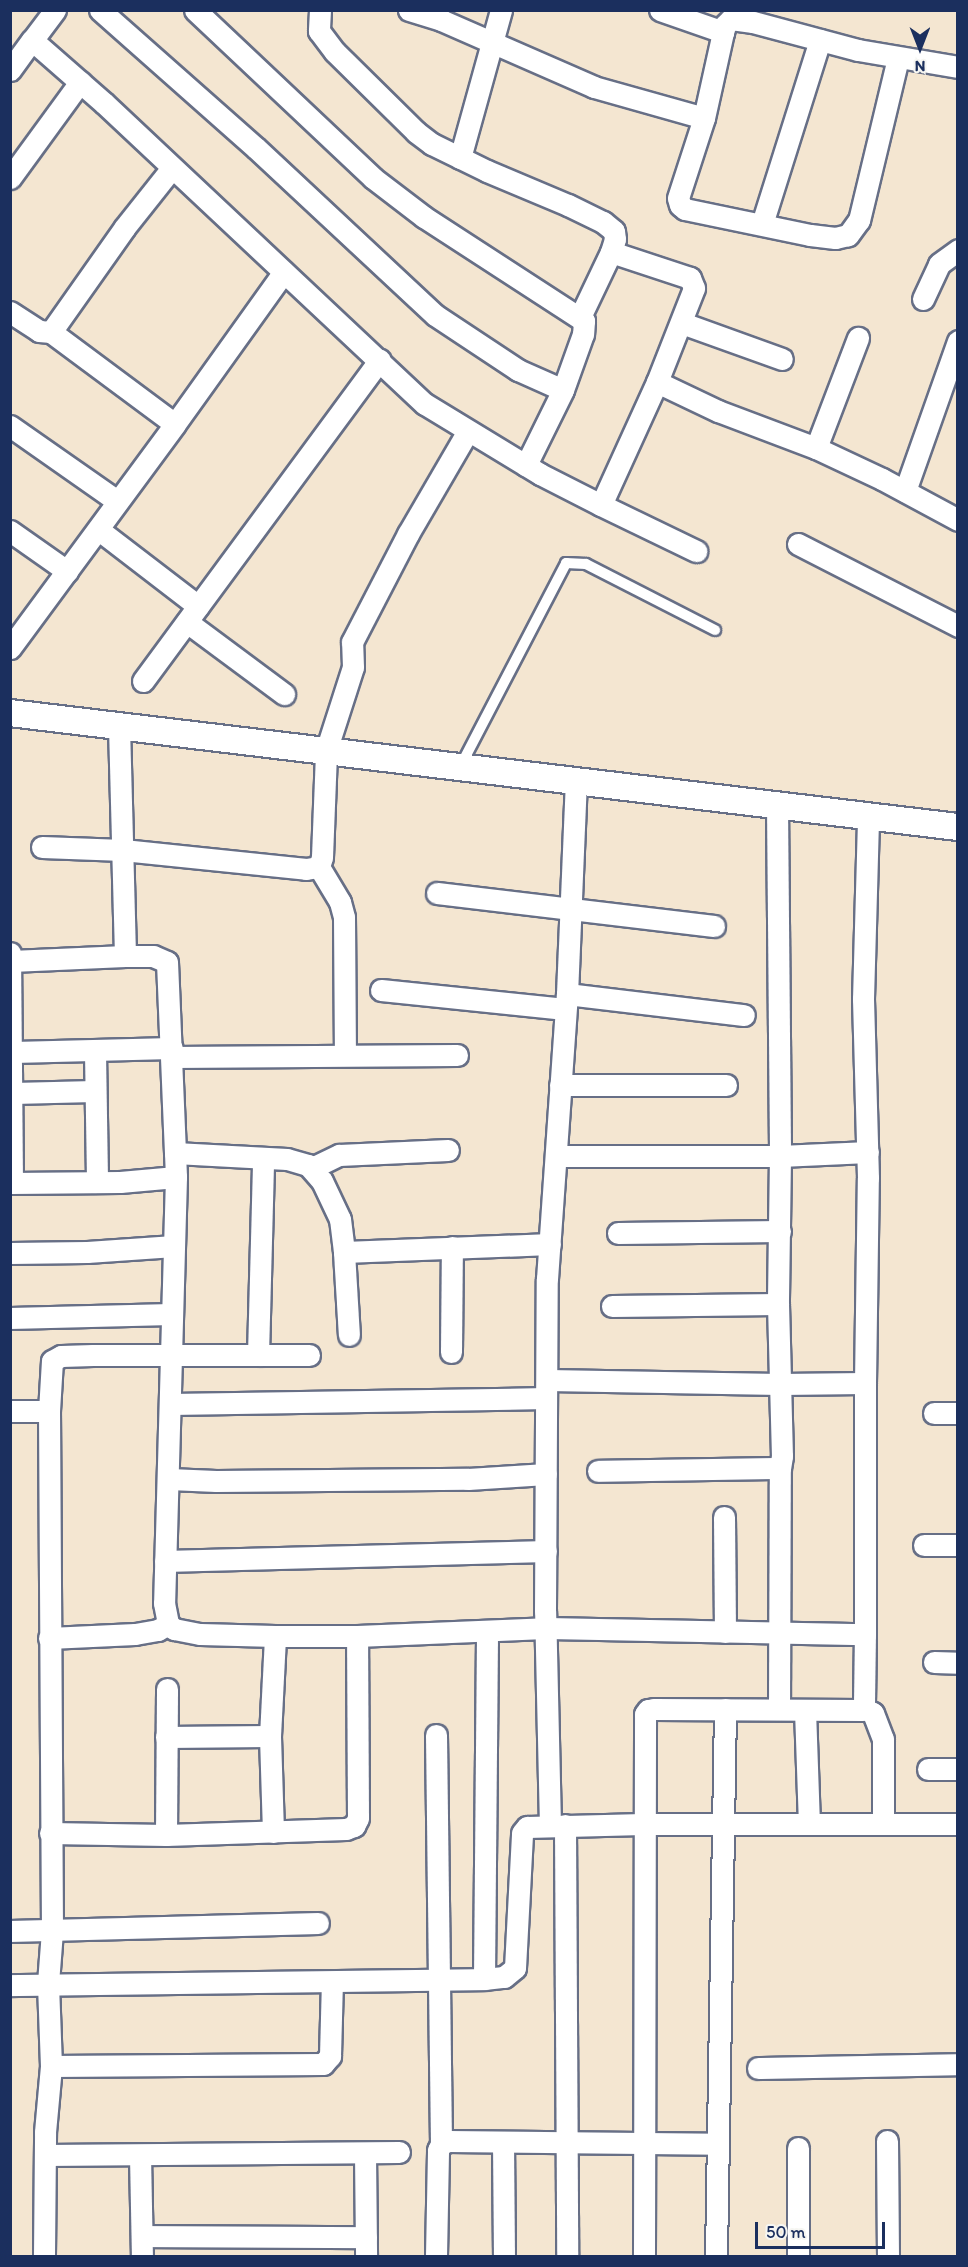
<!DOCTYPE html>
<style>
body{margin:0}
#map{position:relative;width:968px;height:2267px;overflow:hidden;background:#f4e6d1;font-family:Itim,sans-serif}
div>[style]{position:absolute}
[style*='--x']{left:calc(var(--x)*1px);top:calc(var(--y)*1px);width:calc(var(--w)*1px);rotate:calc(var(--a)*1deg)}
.roads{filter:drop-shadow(2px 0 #676f86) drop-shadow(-2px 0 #676f86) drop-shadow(0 2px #676f86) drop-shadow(0 -2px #676f86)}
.service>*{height:10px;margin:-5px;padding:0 5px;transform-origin:5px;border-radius:5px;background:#fff}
.minor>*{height:21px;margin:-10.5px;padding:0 10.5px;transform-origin:10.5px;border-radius:10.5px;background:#fff}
.tertiary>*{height:26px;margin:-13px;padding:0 13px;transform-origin:13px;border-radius:13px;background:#fff}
span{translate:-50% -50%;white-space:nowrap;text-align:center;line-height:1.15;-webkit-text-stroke:5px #f6f6f2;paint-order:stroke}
.frame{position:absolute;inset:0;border:12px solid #1b2f5e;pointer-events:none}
.north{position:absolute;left:890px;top:18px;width:60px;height:60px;-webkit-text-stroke:4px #f6f6f2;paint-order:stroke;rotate:180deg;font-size:16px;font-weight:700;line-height:24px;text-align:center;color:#1b2f5e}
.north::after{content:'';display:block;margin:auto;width:21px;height:27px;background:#1b2f5e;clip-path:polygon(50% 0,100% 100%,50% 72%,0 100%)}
.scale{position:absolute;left:755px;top:2222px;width:130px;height:27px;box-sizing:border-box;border:3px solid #1b2f5e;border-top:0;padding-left:8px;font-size:18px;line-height:21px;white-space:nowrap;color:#1b2f5e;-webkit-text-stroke:4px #f6f6f2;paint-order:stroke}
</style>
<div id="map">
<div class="roads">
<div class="service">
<i style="--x:460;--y:767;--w:230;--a:-62.5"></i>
<i style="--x:566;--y:563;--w:20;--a:3"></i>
<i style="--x:586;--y:564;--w:145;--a:27.1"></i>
</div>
<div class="minor">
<i style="--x:55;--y:10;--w:38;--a:127"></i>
<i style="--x:32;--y:40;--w:96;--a:41.2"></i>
<i style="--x:104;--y:103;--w:440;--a:43.2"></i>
<i style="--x:425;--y:404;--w:135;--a:31.3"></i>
<i style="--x:540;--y:474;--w:68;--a:26.9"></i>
<i style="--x:601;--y:505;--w:135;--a:-65.5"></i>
<i style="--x:657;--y:382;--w:101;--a:-68.5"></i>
<i style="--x:694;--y:288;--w:11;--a:-112"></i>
<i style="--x:690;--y:278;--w:83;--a:-161.8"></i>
<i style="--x:100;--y:10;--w:208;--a:41.5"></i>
<i style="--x:256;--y:148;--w:245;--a:43"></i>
<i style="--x:435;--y:315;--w:100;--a:33.5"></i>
<i style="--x:518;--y:370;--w:49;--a:24"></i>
<i style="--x:195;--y:10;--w:245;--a:43.3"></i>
<i style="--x:373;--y:178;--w:64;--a:37.4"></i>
<i style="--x:424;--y:217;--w:191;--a:33"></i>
<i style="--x:584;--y:321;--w:13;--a:94"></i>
<i style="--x:583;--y:334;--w:59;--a:109.7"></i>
<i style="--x:563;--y:390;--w:84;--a:116.3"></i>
<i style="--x:320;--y:10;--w:21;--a:93"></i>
<i style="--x:319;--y:31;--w:26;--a:53"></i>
<i style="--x:335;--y:52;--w:114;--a:44.6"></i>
<i style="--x:416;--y:132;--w:20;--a:37"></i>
<i style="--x:432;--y:144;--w:61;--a:26.1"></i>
<i style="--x:487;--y:171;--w:88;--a:22.8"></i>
<i style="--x:568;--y:205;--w:39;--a:26"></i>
<i style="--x:603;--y:222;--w:14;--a:39"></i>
<i style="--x:614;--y:231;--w:8;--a:83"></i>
<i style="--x:615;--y:239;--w:14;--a:107"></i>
<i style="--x:611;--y:252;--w:72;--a:115.5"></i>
<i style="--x:409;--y:10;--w:34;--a:17"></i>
<i style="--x:441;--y:20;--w:167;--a:23.6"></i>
<i style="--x:594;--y:87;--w:114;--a:15.7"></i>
<i style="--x:660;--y:10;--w:67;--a:19.2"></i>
<i style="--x:898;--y:58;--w:167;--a:103.5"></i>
<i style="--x:859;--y:220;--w:19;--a:126"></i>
<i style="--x:848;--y:235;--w:13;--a:167"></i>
<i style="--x:835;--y:238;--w:25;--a:-173"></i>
<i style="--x:810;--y:235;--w:128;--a:-168.3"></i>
<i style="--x:685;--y:209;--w:6;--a:-141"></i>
<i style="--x:680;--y:205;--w:7;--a:-106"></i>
<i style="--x:678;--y:198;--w:84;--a:-72"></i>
<i style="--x:704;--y:118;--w:88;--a:-77.5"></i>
<i style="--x:723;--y:32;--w:7;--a:-74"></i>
<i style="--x:725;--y:25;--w:8;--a:-45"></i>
<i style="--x:731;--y:19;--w:22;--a:8"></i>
<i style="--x:753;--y:22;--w:109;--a:14.9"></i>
<i style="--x:858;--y:50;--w:101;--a:9.6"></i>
<i style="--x:10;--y:70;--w:37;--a:-54"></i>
<i style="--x:460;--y:158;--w:154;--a:-74.5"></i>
<i style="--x:10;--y:178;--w:119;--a:-53.9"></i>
<i style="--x:762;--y:224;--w:193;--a:-72.5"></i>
<i style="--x:923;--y:299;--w:38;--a:-65"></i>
<i style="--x:939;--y:264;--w:24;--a:-36"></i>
<i style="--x:10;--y:312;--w:35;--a:33"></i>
<i style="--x:39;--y:331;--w:12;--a:5"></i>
<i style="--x:51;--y:332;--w:154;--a:36.6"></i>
<i style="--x:175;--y:424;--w:187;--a:-54.4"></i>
<i style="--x:682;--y:323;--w:106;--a:19.8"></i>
<i style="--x:51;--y:332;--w:128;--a:-54.8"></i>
<i style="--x:125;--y:227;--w:75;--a:-51.5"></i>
<i style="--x:657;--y:382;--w:68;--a:25.4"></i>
<i style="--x:718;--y:411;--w:105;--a:20.7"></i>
<i style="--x:816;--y:448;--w:73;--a:25.2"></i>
<i style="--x:882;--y:479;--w:86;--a:28.3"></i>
<i style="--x:10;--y:426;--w:131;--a:35"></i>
<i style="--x:816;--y:448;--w:118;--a:-69.1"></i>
<i style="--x:905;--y:491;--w:159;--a:-70.5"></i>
<i style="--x:601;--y:505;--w:106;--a:25.8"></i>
<i style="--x:99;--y:530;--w:125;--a:37.5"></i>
<i style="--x:10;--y:531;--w:70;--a:35.1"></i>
<i style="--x:798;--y:544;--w:180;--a:27.1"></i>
<i style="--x:187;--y:622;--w:121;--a:36.6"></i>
<i style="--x:10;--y:648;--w:278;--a:-53.6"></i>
<i style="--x:143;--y:681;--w:399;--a:-53.6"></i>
<i style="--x:119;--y:726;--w:230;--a:88.5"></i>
<i style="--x:777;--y:805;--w:351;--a:89.5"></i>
<i style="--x:780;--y:1156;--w:88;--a:-2.6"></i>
<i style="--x:42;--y:847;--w:81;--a:2.1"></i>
<i style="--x:123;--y:850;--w:184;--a:5.9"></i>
<i style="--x:306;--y:869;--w:13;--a:-9"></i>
<i style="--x:319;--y:867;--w:10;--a:-73"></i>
<i style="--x:322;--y:857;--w:106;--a:-87.8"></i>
<i style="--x:326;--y:751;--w:88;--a:-72.2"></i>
<i style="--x:353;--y:667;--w:25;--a:-92"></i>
<i style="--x:352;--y:642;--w:122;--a:-62.6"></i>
<i style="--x:408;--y:534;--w:119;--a:-59.8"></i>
<i style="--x:319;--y:867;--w:41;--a:59"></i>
<i style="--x:340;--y:902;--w:16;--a:75"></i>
<i style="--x:344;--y:917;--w:137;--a:89.6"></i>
<i style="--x:437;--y:893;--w:279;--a:6.8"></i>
<i style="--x:10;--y:953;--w:230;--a:89.5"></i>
<i style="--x:11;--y:961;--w:114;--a:-2.5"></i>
<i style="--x:125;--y:956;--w:28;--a:0"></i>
<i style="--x:153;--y:956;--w:15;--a:23"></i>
<i style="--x:167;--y:962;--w:215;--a:87.6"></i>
<i style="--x:176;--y:1177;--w:426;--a:91.6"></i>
<i style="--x:164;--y:1603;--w:21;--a:79"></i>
<i style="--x:168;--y:1624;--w:8;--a:40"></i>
<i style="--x:174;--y:1629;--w:26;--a:11"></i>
<i style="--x:200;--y:1634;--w:75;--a:1.5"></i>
<i style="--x:275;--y:1636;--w:82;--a:0"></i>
<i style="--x:357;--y:1636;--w:188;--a:-2.4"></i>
<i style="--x:545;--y:1628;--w:320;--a:1.1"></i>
<i style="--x:865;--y:1634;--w:251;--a:-90"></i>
<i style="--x:865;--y:1383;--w:205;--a:-89.2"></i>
<i style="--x:868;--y:1178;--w:179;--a:-91.6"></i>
<i style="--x:863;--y:999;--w:183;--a:-88.4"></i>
<i style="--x:381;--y:990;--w:185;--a:5.9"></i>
<i style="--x:567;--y:994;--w:178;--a:6.8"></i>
<i style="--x:13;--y:1052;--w:159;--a:-1.4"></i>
<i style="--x:95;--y:1052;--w:130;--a:89.1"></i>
<i style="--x:172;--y:1057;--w:285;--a:-0.4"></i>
<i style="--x:560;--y:1085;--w:166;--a:0"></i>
<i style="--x:13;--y:1093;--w:81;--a:-1.4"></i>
<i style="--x:175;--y:1153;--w:112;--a:3.1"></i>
<i style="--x:287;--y:1159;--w:22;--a:16"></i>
<i style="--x:308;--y:1165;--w:21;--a:49"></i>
<i style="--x:322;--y:1181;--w:42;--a:64.7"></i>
<i style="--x:340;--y:1219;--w:33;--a:83"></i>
<i style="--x:344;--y:1252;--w:206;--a:-2.2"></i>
<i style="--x:556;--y:1156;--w:224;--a:0"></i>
<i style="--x:780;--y:1156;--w:148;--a:90.8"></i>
<i style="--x:778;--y:1304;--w:152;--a:88.5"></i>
<i style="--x:782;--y:1456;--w:12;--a:99"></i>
<i style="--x:780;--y:1468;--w:182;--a:179.1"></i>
<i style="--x:312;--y:1168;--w:30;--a:-26"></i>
<i style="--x:339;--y:1155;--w:109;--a:-2.6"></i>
<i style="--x:10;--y:1183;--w:110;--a:-0.5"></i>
<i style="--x:120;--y:1182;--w:56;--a:-5.1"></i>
<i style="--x:618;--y:1233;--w:162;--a:-0.7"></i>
<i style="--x:344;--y:1252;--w:83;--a:86.6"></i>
<i style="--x:10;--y:1253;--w:77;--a:-0.7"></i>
<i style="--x:87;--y:1252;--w:87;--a:-3.9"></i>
<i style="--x:612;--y:1306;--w:166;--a:-0.7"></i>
<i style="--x:10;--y:1318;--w:161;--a:-1.4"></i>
<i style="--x:451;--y:1352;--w:105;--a:-89.5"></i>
<i style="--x:258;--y:1355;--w:197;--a:-88.5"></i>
<i style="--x:547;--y:1380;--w:233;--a:1"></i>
<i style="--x:780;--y:1384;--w:85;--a:-0.7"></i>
<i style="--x:170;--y:1404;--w:376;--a:-0.9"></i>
<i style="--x:10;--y:1411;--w:39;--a:0"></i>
<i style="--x:934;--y:1413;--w:24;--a:0"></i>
<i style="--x:169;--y:1479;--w:47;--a:2.4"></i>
<i style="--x:216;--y:1481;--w:252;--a:-0.5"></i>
<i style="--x:468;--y:1479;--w:78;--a:-3.7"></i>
<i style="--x:724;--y:1517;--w:115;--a:89.5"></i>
<i style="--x:924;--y:1545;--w:34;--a:0"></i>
<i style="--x:165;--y:1561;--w:381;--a:-1.5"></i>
<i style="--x:49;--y:1638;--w:86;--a:-2.7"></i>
<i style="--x:135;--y:1634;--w:23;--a:-10"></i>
<i style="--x:158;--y:1630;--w:12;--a:-31"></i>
<i style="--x:934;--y:1662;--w:24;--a:2"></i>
<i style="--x:863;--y:1708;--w:11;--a:27"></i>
<i style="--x:873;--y:1713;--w:28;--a:69"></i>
<i style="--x:883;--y:1739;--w:85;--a:90"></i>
<i style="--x:779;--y:1709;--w:241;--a:-89.8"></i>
<i style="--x:805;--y:1710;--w:114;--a:88"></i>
<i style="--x:436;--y:1735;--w:409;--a:89.3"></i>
<i style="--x:166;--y:1737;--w:104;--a:-0.6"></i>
<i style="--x:928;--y:1769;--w:30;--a:0"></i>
<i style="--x:565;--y:1825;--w:431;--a:89.7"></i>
<i style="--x:550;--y:1826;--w:215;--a:-91.3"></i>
<i style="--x:545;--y:1611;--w:332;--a:-89.7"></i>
<i style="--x:547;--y:1279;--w:286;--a:-86"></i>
<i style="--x:567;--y:994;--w:213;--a:-87.6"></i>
<i style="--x:273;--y:1832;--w:96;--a:-91.8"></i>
<i style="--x:270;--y:1736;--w:100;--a:-87.1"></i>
<i style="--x:50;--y:1833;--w:116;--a:1"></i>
<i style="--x:166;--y:1835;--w:180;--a:-1.9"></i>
<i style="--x:346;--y:1829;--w:9;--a:-21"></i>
<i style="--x:354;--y:1826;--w:9;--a:-63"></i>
<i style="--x:358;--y:1818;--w:182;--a:-90.3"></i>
<i style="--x:166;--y:1835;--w:146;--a:-89.6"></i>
<i style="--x:10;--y:1931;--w:308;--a:-1.5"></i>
<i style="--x:484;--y:1979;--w:20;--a:-6"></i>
<i style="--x:504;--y:1977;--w:14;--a:-39"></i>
<i style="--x:515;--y:1968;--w:135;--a:-87"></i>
<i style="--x:522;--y:1833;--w:8;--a:-50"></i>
<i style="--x:527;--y:1827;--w:116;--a:-1.5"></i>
<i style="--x:643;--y:1824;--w:315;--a:0"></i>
<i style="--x:10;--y:1985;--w:474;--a:-0.7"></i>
<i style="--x:484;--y:1979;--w:347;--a:-89.5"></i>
<i style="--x:51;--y:2066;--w:272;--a:-0.4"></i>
<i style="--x:323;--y:2064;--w:11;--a:-49"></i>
<i style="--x:330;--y:2056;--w:74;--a:-88.5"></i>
<i style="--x:758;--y:2068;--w:200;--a:-1.1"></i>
<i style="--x:887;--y:2141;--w:115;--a:89.5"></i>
<i style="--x:503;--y:2142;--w:114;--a:89.5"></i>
<i style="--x:365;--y:2153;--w:103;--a:89.4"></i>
<i style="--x:45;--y:2155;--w:354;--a:-0.5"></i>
<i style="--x:140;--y:2155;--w:101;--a:88.9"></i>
<i style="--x:142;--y:2236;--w:224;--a:0.3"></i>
<i style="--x:44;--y:2256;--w:124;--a:-89.5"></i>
<i style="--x:45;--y:2132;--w:66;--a:-84.8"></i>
<i style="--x:51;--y:2066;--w:83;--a:-92.1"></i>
<i style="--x:48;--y:1983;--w:52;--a:-85.6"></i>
<i style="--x:52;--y:1931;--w:520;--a:-90.33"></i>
<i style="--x:49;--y:1411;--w:50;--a:-86.6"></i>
<i style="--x:52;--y:1361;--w:10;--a:-29"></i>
<i style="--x:61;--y:1356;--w:32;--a:-2"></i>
<i style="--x:93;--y:1355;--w:216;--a:0"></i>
<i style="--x:436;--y:2256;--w:106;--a:-88.9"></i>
<i style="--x:438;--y:2150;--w:7;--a:-63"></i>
<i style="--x:441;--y:2144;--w:8;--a:-23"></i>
<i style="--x:448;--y:2141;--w:270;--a:0.6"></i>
<i style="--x:644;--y:2256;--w:542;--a:-89.89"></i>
<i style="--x:645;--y:1714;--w:5;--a:-53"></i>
<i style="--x:648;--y:1710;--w:6;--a:-9"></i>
<i style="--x:654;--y:1709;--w:207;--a:0.3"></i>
<i style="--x:861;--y:1710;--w:7;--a:-63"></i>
<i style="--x:864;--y:1704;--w:70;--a:-89.2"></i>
<i style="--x:716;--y:2256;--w:547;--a:-89.06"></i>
<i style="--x:798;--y:2256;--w:108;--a:-90"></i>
</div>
<div class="tertiary">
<i style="--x:10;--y:713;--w:955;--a:6.86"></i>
</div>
</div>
<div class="frame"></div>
<div class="north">N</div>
<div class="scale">50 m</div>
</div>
